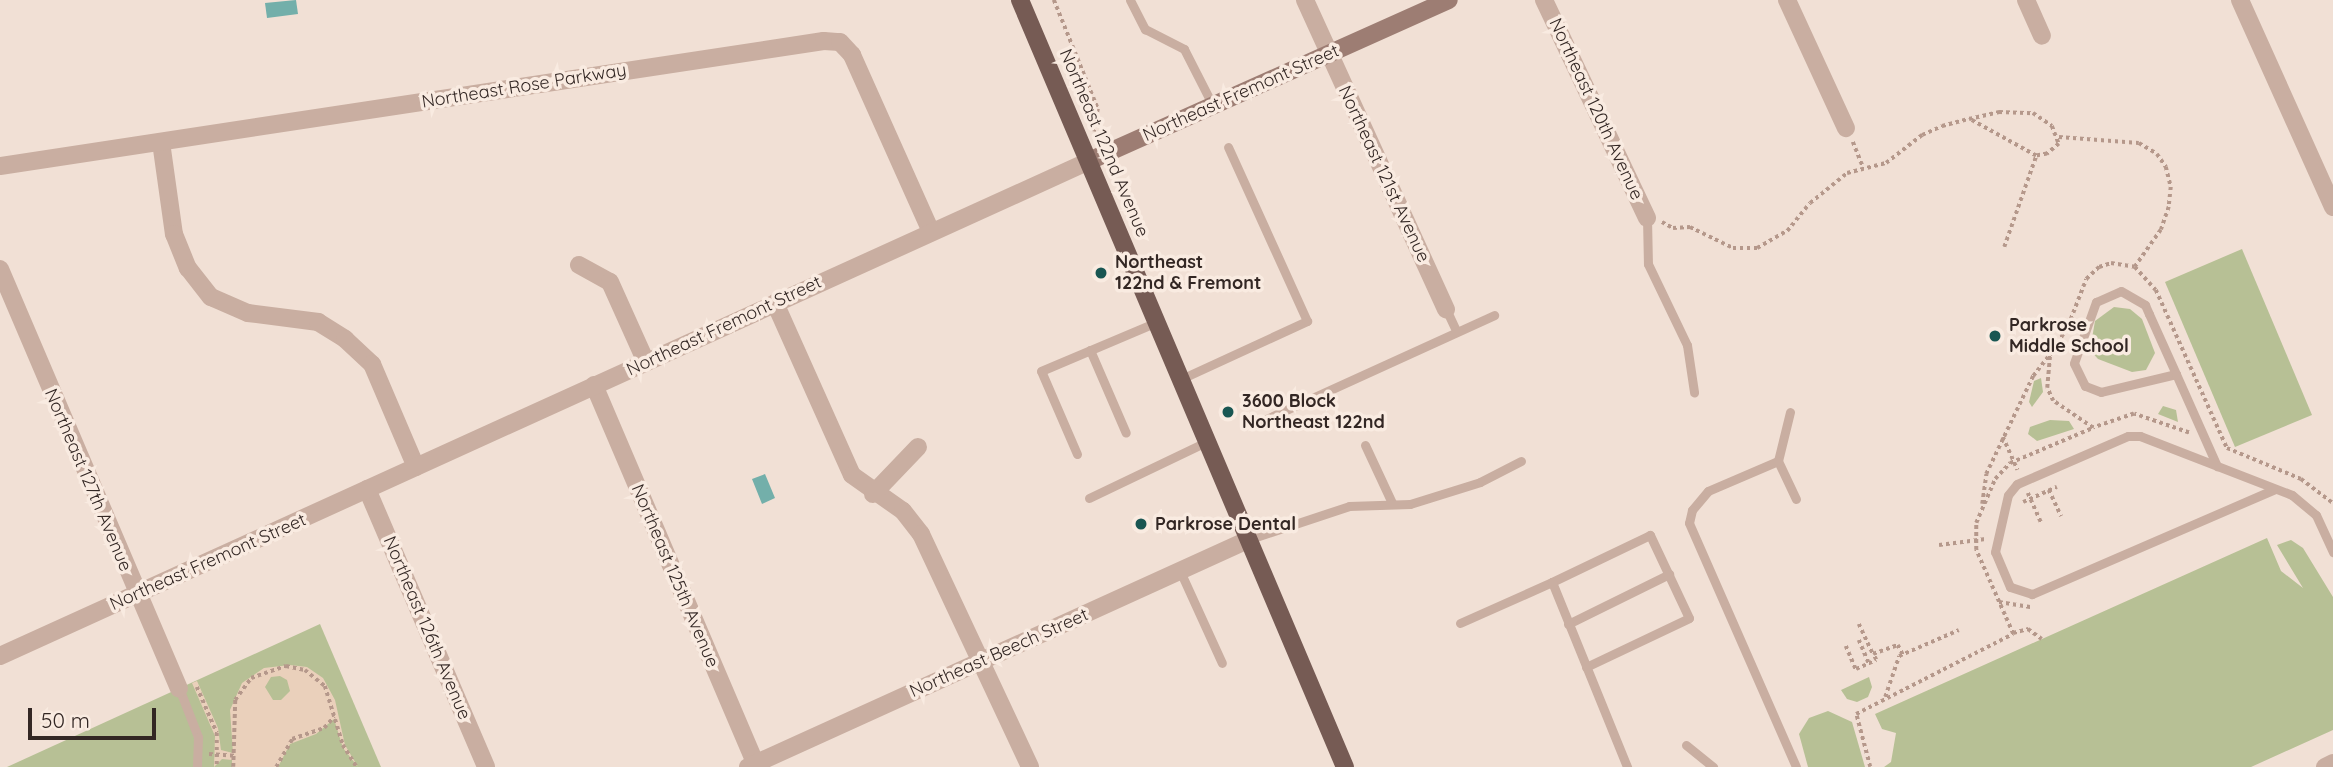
<!DOCTYPE html>
<style>
body{margin:0}
#map{position:relative;width:2333px;height:767px;overflow:hidden;background:#f1e0d5;font-family:Quicksand,sans-serif}
div>[style]{position:absolute}
[style*='--x']{left:calc(var(--x)*1px);top:calc(var(--y)*1px);width:calc(var(--w)*1px);rotate:calc(var(--a)*1deg)}
.green>*{inset:0;background:#b7c095}
.plaza>*{inset:0;background:#ead0bb}
.water>*{inset:0;background:#73afaa}
.path>*{height:3.5px;margin-top:-1.75px;transform-origin:0;background:repeating-linear-gradient(90deg,#b5988b 0 3.5px,transparent 0 7px)}
.service>*{height:9px;margin:-4.5px;padding:0 4.5px;transform-origin:4.5px;border-radius:4.5px;background:#c9aea1}
.minor>*{height:18px;margin:-9px;padding:0 9px;transform-origin:9px;border-radius:9px;background:#c9aea1}
.tertiary>*{height:18px;margin:-9px;padding:0 9px;transform-origin:9px;border-radius:9px;background:#c9aea1}
.secondary>*{height:18px;margin:-9px;padding:0 9px;transform-origin:9px;border-radius:9px;background:#9d7d73}
.primary>*{height:18px;margin:-9px;padding:0 9px;transform-origin:9px;border-radius:9px;background:#765b54}
.dots>*{width:19px;height:19px;translate:-50% -50%;box-sizing:border-box;border:4px solid #f9ebe1;border-radius:50%}
span{translate:-50% -50%;white-space:nowrap;text-align:center;line-height:1.15;-webkit-text-stroke:7px #f9ebe1;paint-order:stroke}
.street-label{font-size:18px;color:#332724}
.poi-label{font-size:18px;color:#332724;font-weight:700}
.left{translate:0 -50%;text-align:left}
.scale{position:absolute;left:28px;top:708px;width:128px;height:32px;box-sizing:border-box;border:4px solid #332724;border-top:0;padding-left:9px;font-size:21px;line-height:24px;white-space:nowrap;color:#332724;-webkit-text-stroke:5px #f9ebe1;paint-order:stroke}
</style>
<div id="map">
<div class="green">
<i style="clip-path:polygon(2242px 249px,2312px 415px,2235px 447px,2165px 282px)"></i>
<i style="clip-path:polygon(2114px 307px,2130px 309px,2142px 319px,2155px 353px,2146px 370px,2132px 372px,2098px 359px,2090px 350px,2095px 321px)"></i>
<i style="clip-path:polygon(2041px 378px,2043px 392px,2032px 407px,2029px 402px,2034px 381px)"></i>
<i style="clip-path:polygon(2163px 406px,2176px 410px,2178px 422px,2158px 414px)"></i>
<i style="clip-path:polygon(2050px 420px,2069px 421px,2074px 429px,2037px 441px,2028px 434px,2030px 427px)"></i>
<i style="clip-path:polygon(2267px 538px,2281px 571px,2303px 588px,2277px 545px,2291px 540px,2303px 548px,2333px 597px,2333px 730px,2251px 767px,1884px 767px,1891px 762px,1896px 733px,1882px 729px,1875px 714px)"></i>
<i style="clip-path:polygon(320px 624px,381px 767px,7px 767px)"></i>
<i style="clip-path:polygon(1869px 677px,1872px 687px,1868px 697px,1857px 702px,1847px 699px,1841px 690px)"></i>
<i style="clip-path:polygon(1828px 711px,1852px 722px,1865px 767px,1808px 767px,1799px 734px,1809px 718px)"></i>
</div>
<div class="plaza">
<i style="clip-path:polygon(evenodd,290px 665px,307px 667px,323px 678px,335px 700px,345px 745px,358px 767px,343px 748px,334px 719px,316px 734px,290px 744px,278px 767px,232px 767px,232px 760px,222px 759px,214px 767px,215px 736px,192px 683px,197px 681px,218px 728px,221px 750px,233px 753px,230px 710px,242px 683px,264px 668px,290px 665px,280px 676px,287px 680px,290px 691px,281px 700px,273px 700px,265px 687px,271px 677px,280px 676px)"></i>
</div>
<div class="water">
<i style="clip-path:polygon(296px 0,298px 14px,267px 18px,265px 3px)"></i>
<i style="clip-path:polygon(765px 474px,775px 498px,762px 504px,752px 479px)"></i>
</div>
<div class="path">
<i style="--x:1054;--y:0;--w:118;--a:68"></i>
<i style="--x:1098;--y:109;--w:23;--a:100"></i>
<i style="--x:2059;--y:137;--w:80;--a:4.3"></i>
<i style="--x:2139;--y:143;--w:21;--a:31"></i>
<i style="--x:2157;--y:154;--w:16;--a:55"></i>
<i style="--x:2166;--y:167;--w:21;--a:76"></i>
<i style="--x:2171;--y:187;--w:20;--a:96"></i>
<i style="--x:2169;--y:207;--w:24;--a:109"></i>
<i style="--x:2161;--y:230;--w:45;--a:125.1"></i>
<i style="--x:1853;--y:142;--w:27;--a:68"></i>
<i style="--x:1662;--y:222;--w:13;--a:29"></i>
<i style="--x:1673;--y:228;--w:17;--a:-3"></i>
<i style="--x:1690;--y:227;--w:48;--a:26"></i>
<i style="--x:1733;--y:248;--w:24;--a:0"></i>
<i style="--x:1757;--y:248;--w:34;--a:-30"></i>
<i style="--x:1787;--y:231;--w:36;--a:-51"></i>
<i style="--x:1810;--y:203;--w:48;--a:-39"></i>
<i style="--x:1847;--y:173;--w:40;--a:-14.4"></i>
<i style="--x:1886;--y:163;--w:46;--a:-37.9"></i>
<i style="--x:1922;--y:135;--w:22;--a:-24"></i>
<i style="--x:1942;--y:126;--w:28;--a:-15"></i>
<i style="--x:1969;--y:119;--w:31;--a:-13"></i>
<i style="--x:1999;--y:112;--w:34;--a:2"></i>
<i style="--x:2033;--y:113;--w:23;--a:34"></i>
<i style="--x:2052;--y:126;--w:19;--a:69"></i>
<i style="--x:2059;--y:144;--w:16;--a:140"></i>
<i style="--x:2047;--y:154;--w:11;--a:170"></i>
<i style="--x:2036;--y:156;--w:77;--a:-151.1"></i>
<i style="--x:2004;--y:247;--w:96;--a:-70.6"></i>
<i style="--x:2189;--y:433;--w:58;--a:-160.9"></i>
<i style="--x:2134;--y:414;--w:43;--a:161.1"></i>
<i style="--x:2093;--y:428;--w:48;--a:-146"></i>
<i style="--x:2053;--y:401;--w:14;--a:-115"></i>
<i style="--x:2047;--y:388;--w:33;--a:-85"></i>
<i style="--x:2050;--y:355;--w:34;--a:-58"></i>
<i style="--x:2068;--y:326;--w:50;--a:-69"></i>
<i style="--x:2086;--y:279;--w:18;--a:-43"></i>
<i style="--x:2099;--y:267;--w:13;--a:-18"></i>
<i style="--x:2111;--y:263;--w:24;--a:9"></i>
<i style="--x:2135;--y:267;--w:31;--a:48"></i>
<i style="--x:2156;--y:290;--w:173;--a:65.8"></i>
<i style="--x:2227;--y:448;--w:80;--a:22.7"></i>
<i style="--x:2301;--y:479;--w:40;--a:37"></i>
<i style="--x:2003;--y:437;--w:36;--a:66"></i>
<i style="--x:2049;--y:490;--w:29;--a:65"></i>
<i style="--x:2028;--y:493;--w:34;--a:66"></i>
<i style="--x:2023;--y:502;--w:37;--a:-24"></i>
<i style="--x:1982;--y:504;--w:30;--a:-82"></i>
<i style="--x:1986;--y:474;--w:109;--a:-64.4"></i>
<i style="--x:2033;--y:376;--w:24;--a:-52"></i>
<i style="--x:1939;--y:545;--w:47;--a:-7.3"></i>
<i style="--x:1999;--y:602;--w:33;--a:9"></i>
<i style="--x:1859;--y:624;--w:33;--a:65"></i>
<i style="--x:2013;--y:633;--w:16;--a:-15"></i>
<i style="--x:2028;--y:629;--w:17;--a:36"></i>
<i style="--x:1859;--y:640;--w:25;--a:67"></i>
<i style="--x:1846;--y:646;--w:25;--a:67"></i>
<i style="--x:1856;--y:669;--w:22;--a:-24"></i>
<i style="--x:1876;--y:660;--w:7;--a:-117"></i>
<i style="--x:1873;--y:654;--w:27;--a:-20"></i>
<i style="--x:1898;--y:645;--w:11;--a:63"></i>
<i style="--x:197;--y:687;--w:50;--a:66.5"></i>
<i style="--x:217;--y:733;--w:34;--a:90"></i>
<i style="--x:1885;--y:697;--w:43;--a:-71.1"></i>
<i style="--x:1899;--y:656;--w:65;--a:-23.4"></i>
<i style="--x:209;--y:754;--w:26;--a:4"></i>
<i style="--x:233;--y:767;--w:67;--a:-88.3"></i>
<i style="--x:235;--y:700;--w:27;--a:-54"></i>
<i style="--x:251;--y:678;--w:37;--a:-19"></i>
<i style="--x:286;--y:666;--w:19;--a:12"></i>
<i style="--x:305;--y:670;--w:26;--a:39"></i>
<i style="--x:325;--y:686;--w:62;--a:73"></i>
<i style="--x:343;--y:745;--w:26;--a:58"></i>
<i style="--x:276;--y:767;--w:32;--a:-60"></i>
<i style="--x:292;--y:739;--w:34;--a:-19"></i>
<i style="--x:324;--y:728;--w:15;--a:-48"></i>
<i style="--x:1870;--y:767;--w:55;--a:-104.8"></i>
<i style="--x:1856;--y:714;--w:176;--a:-27"></i>
<i style="--x:2013;--y:634;--w:92;--a:-113.8"></i>
<i style="--x:1976;--y:550;--w:27;--a:-90"></i>
<i style="--x:1976;--y:523;--w:48;--a:-66.6"></i>
<i style="--x:1995;--y:479;--w:22;--a:-47"></i>
<i style="--x:2010;--y:463;--w:90;--a:-22.9"></i>
</div>
<div class="service">
<i style="--x:1130;--y:0;--w:33;--a:63"></i>
<i style="--x:1145;--y:29;--w:44;--a:27.1"></i>
<i style="--x:1184;--y:49;--w:64;--a:63"></i>
<i style="--x:1647;--y:218;--w:46;--a:88.8"></i>
<i style="--x:1648;--y:264;--w:90;--a:64.3"></i>
<i style="--x:1687;--y:345;--w:48;--a:81.5"></i>
<i style="--x:1446;--y:309;--w:23;--a:65"></i>
<i style="--x:1090;--y:350;--w:90;--a:66.6"></i>
<i style="--x:2176;--y:374;--w:77;--a:166.5"></i>
<i style="--x:2101;--y:392;--w:17;--a:-159"></i>
<i style="--x:2085;--y:386;--w:25;--a:-116"></i>
<i style="--x:2074;--y:363;--w:65;--a:-70.2"></i>
<i style="--x:2096;--y:302;--w:27;--a:-24"></i>
<i style="--x:2121;--y:291;--w:28;--a:30"></i>
<i style="--x:2145;--y:305;--w:10;--a:66"></i>
<i style="--x:2149;--y:314;--w:66;--a:65.8"></i>
<i style="--x:2176;--y:374;--w:101;--a:66"></i>
<i style="--x:1181;--y:379;--w:139;--a:-24.7"></i>
<i style="--x:1307;--y:321;--w:191;--a:-114.4"></i>
<i style="--x:1790;--y:412;--w:50;--a:103.8"></i>
<i style="--x:1778;--y:461;--w:42;--a:64.7"></i>
<i style="--x:1264;--y:420;--w:253;--a:-24.5"></i>
<i style="--x:1365;--y:445;--w:64;--a:65"></i>
<i style="--x:1077;--y:454;--w:90;--a:-113.4"></i>
<i style="--x:1041;--y:371;--w:126;--a:-22.9"></i>
<i style="--x:1778;--y:461;--w:76;--a:156.8"></i>
<i style="--x:1708;--y:491;--w:25;--a:130"></i>
<i style="--x:1692;--y:510;--w:13;--a:103"></i>
<i style="--x:1689;--y:523;--w:266;--a:66.3"></i>
<i style="--x:2275;--y:489;--w:265;--a:156.6"></i>
<i style="--x:2032;--y:594;--w:23;--a:-162"></i>
<i style="--x:2010;--y:587;--w:38;--a:-113"></i>
<i style="--x:1995;--y:552;--w:58;--a:-77.2"></i>
<i style="--x:2008;--y:495;--w:14;--a:-51"></i>
<i style="--x:2017;--y:484;--w:121;--a:-23.4"></i>
<i style="--x:2128;--y:436;--w:12;--a:0"></i>
<i style="--x:2140;--y:436;--w:163;--a:21.2"></i>
<i style="--x:2292;--y:495;--w:31;--a:40"></i>
<i style="--x:2316;--y:515;--w:41;--a:65.3"></i>
<i style="--x:1089;--y:498;--w:132;--a:-25.6"></i>
<i style="--x:1250;--y:539;--w:104;--a:-18.4"></i>
<i style="--x:1349;--y:506;--w:61;--a:-1.9"></i>
<i style="--x:1410;--y:504;--w:73;--a:-17.4"></i>
<i style="--x:1480;--y:482;--w:46;--a:-27.1"></i>
<i style="--x:1180;--y:571;--w:101;--a:65.5"></i>
<i style="--x:1460;--y:623;--w:101;--a:-24"></i>
<i style="--x:1568;--y:624;--w:113;--a:-26.3"></i>
<i style="--x:1586;--y:667;--w:114;--a:-25.4"></i>
<i style="--x:1689;--y:618;--w:92;--a:-115.2"></i>
<i style="--x:1650;--y:535;--w:109;--a:154.4"></i>
<i style="--x:1552;--y:582;--w:200;--a:67.9"></i>
<i style="--x:179;--y:688;--w:53;--a:68.8"></i>
<i style="--x:198;--y:737;--w:30;--a:92"></i>
<i style="--x:1686;--y:745;--w:35;--a:39"></i>
</div>
<div class="minor">
<i style="--x:1305;--y:0;--w:340;--a:65.5"></i>
<i style="--x:1544;--y:0;--w:241;--a:64.7"></i>
<i style="--x:1787;--y:0;--w:141;--a:65.3"></i>
<i style="--x:2026;--y:0;--w:39;--a:66"></i>
<i style="--x:2240;--y:0;--w:227;--a:65.8"></i>
<i style="--x:161;--y:142;--w:93;--a:82"></i>
<i style="--x:174;--y:234;--w:37;--a:68"></i>
<i style="--x:188;--y:268;--w:37;--a:52"></i>
<i style="--x:211;--y:297;--w:40;--a:23.4"></i>
<i style="--x:248;--y:313;--w:71;--a:7.3"></i>
<i style="--x:318;--y:322;--w:32;--a:32"></i>
<i style="--x:345;--y:339;--w:37;--a:43"></i>
<i style="--x:372;--y:364;--w:112;--a:66.9"></i>
<i style="--x:0;--y:166;--w:833;--a:-8.63"></i>
<i style="--x:824;--y:41;--w:16;--a:4"></i>
<i style="--x:840;--y:42;--w:18;--a:47"></i>
<i style="--x:852;--y:55;--w:194;--a:65.9"></i>
<i style="--x:579;--y:265;--w:35;--a:29"></i>
<i style="--x:610;--y:282;--w:88;--a:65.8"></i>
<i style="--x:0;--y:269;--w:456;--a:66.9"></i>
<i style="--x:775;--y:303;--w:188;--a:65.9"></i>
<i style="--x:852;--y:475;--w:62;--a:35.2"></i>
<i style="--x:903;--y:511;--w:29;--a:52"></i>
<i style="--x:921;--y:534;--w:257;--a:64.9"></i>
<i style="--x:594;--y:385;--w:415;--a:66.9"></i>
<i style="--x:367;--y:489;--w:302;--a:66.8"></i>
<i style="--x:873;--y:494;--w:65;--a:-46.2"></i>
<i style="--x:748;--y:767;--w:551;--a:-24.43"></i>
<i style="--x:2325;--y:767;--w:9;--a:-27"></i>
</div>
<div class="tertiary">
<i style="--x:0;--y:656;--w:1196;--a:-24.44"></i>
</div>
<div class="secondary">
<i style="--x:1089;--y:161;--w:394;--a:-24.1"></i>
</div>
<div class="primary">
<i style="--x:1020;--y:0;--w:833;--a:67.04"></i>
</div>
<div class="dots">
<i style="left:1101px;top:273px;background:#195652"></i>
<i style="left:1995px;top:336px;background:#195652"></i>
<i style="left:1228px;top:412px;background:#195652"></i>
<i style="left:1141px;top:524px;background:#195652"></i>
</div>
<div class="street-label">
<span style="left:524px;top:86px;rotate:-9deg">Northeast Rose Parkway</span>
<span style="left:1241px;top:93px;rotate:-24deg">Northeast Fremont Street</span>
<span style="left:1596px;top:109px;rotate:65deg">Northeast 120th Avenue</span>
<span style="left:1104px;top:143px;rotate:67deg">Northeast 122nd Avenue</span>
<span style="left:1384px;top:174px;rotate:65deg">Northeast 121st Avenue</span>
<span style="left:724px;top:326px;rotate:-25deg">Northeast Fremont Street</span>
<span style="left:88px;top:480px;rotate:67deg">Northeast 127th Avenue</span>
<span style="left:208px;top:562px;rotate:-24deg">Northeast Fremont Street</span>
<span style="left:675px;top:576px;rotate:67deg">Northeast 125th Avenue</span>
<span style="left:427px;top:628px;rotate:67deg">Northeast 126th Avenue</span>
<span style="left:999px;top:653px;rotate:-24deg">Northeast Beech Street</span>
</div>
<div class="poi-label">
<span class="left" style="left:1115px;top:273px">Northeast<br>122nd &amp; Fremont</span>
<span class="left" style="left:2009px;top:336px">Parkrose<br>Middle School</span>
<span class="left" style="left:1242px;top:412px">3600 Block<br>Northeast 122nd</span>
<span class="left" style="left:1155px;top:524px">Parkrose Dental</span>
</div>
<div class="scale">50 m</div>
</div>
